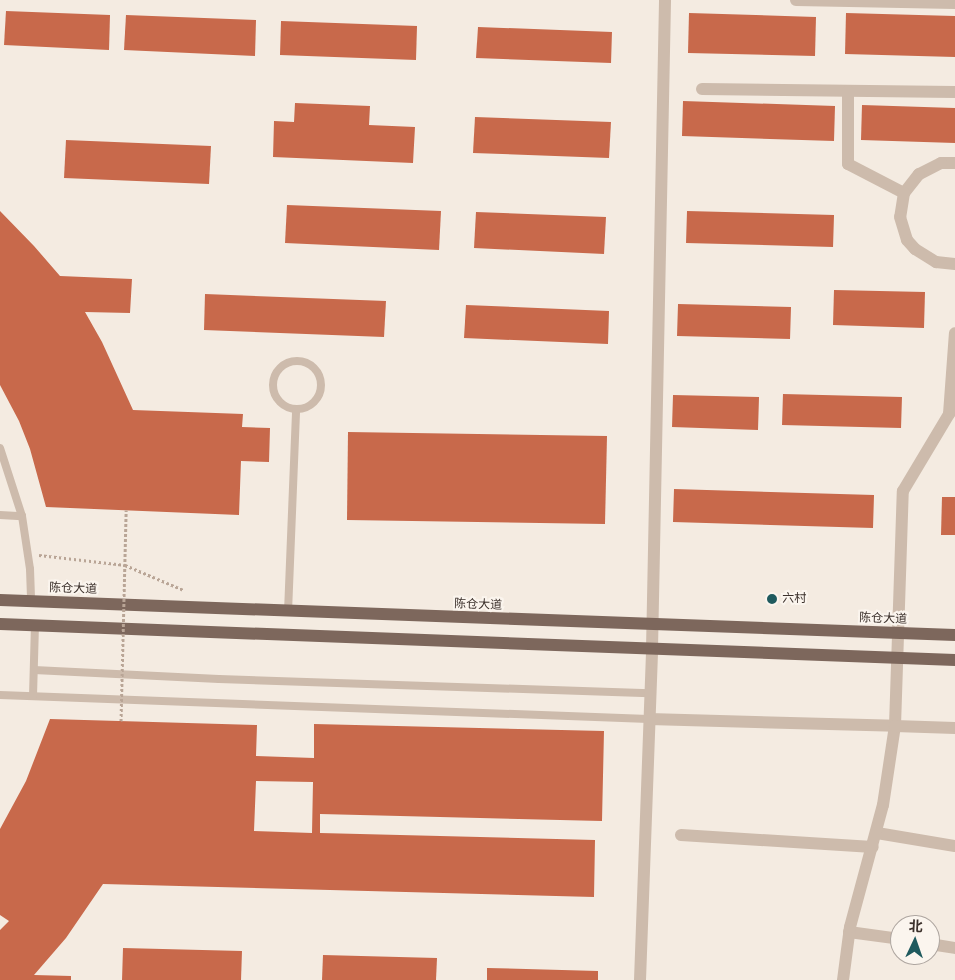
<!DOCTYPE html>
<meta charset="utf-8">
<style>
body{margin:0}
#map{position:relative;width:955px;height:980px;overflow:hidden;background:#f4ebe1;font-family:Arial,"Noto Sans SC",sans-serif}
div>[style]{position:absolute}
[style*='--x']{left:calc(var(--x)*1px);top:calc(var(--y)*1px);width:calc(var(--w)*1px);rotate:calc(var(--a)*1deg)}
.building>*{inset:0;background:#c8694b}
.path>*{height:3px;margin-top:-1.5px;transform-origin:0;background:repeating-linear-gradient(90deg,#b9a596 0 2.5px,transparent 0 5px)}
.service>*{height:8px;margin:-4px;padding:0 4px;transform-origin:4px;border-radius:4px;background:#cdbbac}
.service>.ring{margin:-4px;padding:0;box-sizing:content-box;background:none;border:8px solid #cdbbac;border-radius:50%}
.minor>*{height:12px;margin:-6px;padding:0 6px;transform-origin:6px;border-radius:6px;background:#cdbbac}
.primary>*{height:12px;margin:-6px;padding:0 6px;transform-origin:6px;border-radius:6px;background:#7d675c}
.path-bridge>*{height:3px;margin-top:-1.5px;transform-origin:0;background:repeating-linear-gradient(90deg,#b9a596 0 2.5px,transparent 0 5px)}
.dots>*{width:14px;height:14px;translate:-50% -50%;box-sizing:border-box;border:2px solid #fbf5ee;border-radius:50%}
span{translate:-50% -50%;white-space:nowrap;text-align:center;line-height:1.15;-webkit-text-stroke:4px #fbf5ee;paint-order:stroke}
.street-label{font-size:12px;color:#3b302b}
.poi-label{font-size:12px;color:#3b302b}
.left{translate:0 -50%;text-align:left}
.north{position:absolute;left:890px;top:915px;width:50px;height:50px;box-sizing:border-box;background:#fbf5ee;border:1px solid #aea6a0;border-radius:50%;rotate:3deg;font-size:14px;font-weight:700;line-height:20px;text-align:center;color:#3b302b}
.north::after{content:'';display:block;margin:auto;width:18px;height:22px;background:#1f5a5e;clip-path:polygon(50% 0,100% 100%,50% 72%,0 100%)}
</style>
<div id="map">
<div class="building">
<i style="clip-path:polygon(6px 11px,110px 15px,109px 50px,4px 45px)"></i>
<i style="clip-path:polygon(689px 13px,816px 17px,815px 56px,688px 53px)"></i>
<i style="clip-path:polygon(846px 13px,955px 16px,955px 57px,845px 54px)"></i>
<i style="clip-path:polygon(126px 15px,256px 20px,255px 56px,124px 50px)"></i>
<i style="clip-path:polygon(281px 21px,417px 26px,416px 60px,280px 55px)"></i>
<i style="clip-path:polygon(478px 27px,612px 32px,611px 63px,476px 58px)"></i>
<i style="clip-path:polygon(683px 101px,835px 106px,834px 141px,682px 136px)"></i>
<i style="clip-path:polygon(295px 103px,370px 106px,369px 125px,415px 127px,413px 163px,273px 157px,274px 121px,294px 122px)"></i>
<i style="clip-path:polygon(862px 105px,955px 108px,955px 143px,861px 140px)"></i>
<i style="clip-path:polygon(475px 117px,611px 122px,609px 158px,473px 153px)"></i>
<i style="clip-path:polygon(66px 140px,211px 146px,209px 184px,64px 178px)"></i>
<i style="clip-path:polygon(287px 205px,441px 211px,439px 250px,285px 243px)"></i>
<i style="clip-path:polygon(0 211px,34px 246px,60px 276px,132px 279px,130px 313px,85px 312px,102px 342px,133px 410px,243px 414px,242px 427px,270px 428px,269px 462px,241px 461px,239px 515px,46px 507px,30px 449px,19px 421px,0 385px)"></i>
<i style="clip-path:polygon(687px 211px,834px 215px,833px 247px,686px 243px)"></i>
<i style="clip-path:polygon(476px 212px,606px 217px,604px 254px,474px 248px)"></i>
<i style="clip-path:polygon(834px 290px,925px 292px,924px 328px,833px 325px)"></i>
<i style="clip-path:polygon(205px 294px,386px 301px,384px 337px,204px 330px)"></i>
<i style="clip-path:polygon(678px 304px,791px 307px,790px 339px,677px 336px)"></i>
<i style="clip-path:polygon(466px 305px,609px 311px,608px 344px,464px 338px)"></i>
<i style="clip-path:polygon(783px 394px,902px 397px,901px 428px,782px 425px)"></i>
<i style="clip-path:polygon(673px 395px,759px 397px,758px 430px,672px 427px)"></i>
<i style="clip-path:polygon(348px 432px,607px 436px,605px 524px,347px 520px)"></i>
<i style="clip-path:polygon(674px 489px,874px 495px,873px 528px,673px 522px)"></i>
<i style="clip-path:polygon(942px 497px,955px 497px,955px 535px,941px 535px)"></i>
<i style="clip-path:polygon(evenodd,50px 719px,257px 725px,256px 756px,314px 758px,314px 724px,604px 731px,602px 821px,320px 814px,320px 833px,595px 840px,594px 897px,103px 884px,66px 938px,34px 975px,71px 976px,71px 980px,0 980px,0 930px,9px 921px,0 915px,0 829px,26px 781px,50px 719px,256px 781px,313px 782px,312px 833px,254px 831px,256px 781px)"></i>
<i style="clip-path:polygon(123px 948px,242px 951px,241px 980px,122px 980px)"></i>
<i style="clip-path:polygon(323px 955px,437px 958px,436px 980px,322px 980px)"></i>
<i style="clip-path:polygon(487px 968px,598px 971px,598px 980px,487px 980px)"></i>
</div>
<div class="path">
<i style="--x:39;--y:555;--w:87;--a:6.6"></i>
<i style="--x:125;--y:565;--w:64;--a:23"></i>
</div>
<div class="service">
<i class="ring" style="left:273px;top:361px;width:40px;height:40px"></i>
<i style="--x:0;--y:448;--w:71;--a:72.1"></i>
<i style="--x:22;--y:516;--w:54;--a:81.4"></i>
<i style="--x:30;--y:569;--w:32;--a:88"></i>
<i style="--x:0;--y:515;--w:22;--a:3"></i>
<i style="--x:288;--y:612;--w:203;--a:-87.7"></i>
<i style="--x:34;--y:670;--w:185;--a:2.8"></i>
<i style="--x:219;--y:679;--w:431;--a:1.9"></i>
<i style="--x:0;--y:695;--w:649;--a:2.12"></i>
<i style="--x:33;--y:696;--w:71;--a:-88.4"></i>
</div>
<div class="minor">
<i style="--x:796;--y:0;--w:159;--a:1.1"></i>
<i style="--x:702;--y:89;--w:253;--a:0.7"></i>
<i style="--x:848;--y:91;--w:73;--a:90"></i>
<i style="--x:848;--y:164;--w:63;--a:27.4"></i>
<i style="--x:955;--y:163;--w:14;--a:180"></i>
<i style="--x:941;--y:163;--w:25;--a:153"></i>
<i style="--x:919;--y:174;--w:24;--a:128"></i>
<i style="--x:904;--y:193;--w:24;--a:99"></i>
<i style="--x:900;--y:217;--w:24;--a:73"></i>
<i style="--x:907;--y:240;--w:12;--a:48"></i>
<i style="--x:915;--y:249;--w:25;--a:32"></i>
<i style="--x:936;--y:262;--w:19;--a:6"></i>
<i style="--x:649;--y:719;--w:246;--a:1.6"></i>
<i style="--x:895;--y:726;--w:235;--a:-88.1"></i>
<i style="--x:903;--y:491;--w:90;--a:-59.1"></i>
<i style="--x:949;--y:414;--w:81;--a:-85.8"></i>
<i style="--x:877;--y:833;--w:79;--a:9.5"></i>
<i style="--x:681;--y:835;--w:192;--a:3.6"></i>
<i style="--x:849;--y:932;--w:51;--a:7.8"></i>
<i style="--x:930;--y:944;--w:25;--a:9"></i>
<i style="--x:640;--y:980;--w:331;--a:-87.9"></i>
<i style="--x:652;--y:649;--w:649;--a:-88.85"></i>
<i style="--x:843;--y:980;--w:53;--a:-82.5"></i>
<i style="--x:850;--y:927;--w:126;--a:-74.9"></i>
<i style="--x:883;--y:805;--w:80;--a:-81.4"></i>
<i style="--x:895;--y:726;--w:60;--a:1.9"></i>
</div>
<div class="primary">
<i style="--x:0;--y:600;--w:956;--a:2.1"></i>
<i style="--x:0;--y:624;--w:956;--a:2.16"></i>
</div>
<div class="path-bridge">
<i style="--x:121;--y:721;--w:211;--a:-88.6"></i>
</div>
<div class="dots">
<i style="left:772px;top:599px;background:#1f5a5e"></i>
</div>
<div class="street-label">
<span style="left:73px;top:589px;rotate:2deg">陈仓大道</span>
<span style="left:478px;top:605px;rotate:2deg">陈仓大道</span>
<span style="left:883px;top:619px;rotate:2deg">陈仓大道</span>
</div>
<div class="poi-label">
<span class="left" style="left:782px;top:599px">六村</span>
</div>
<div class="north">北</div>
</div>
